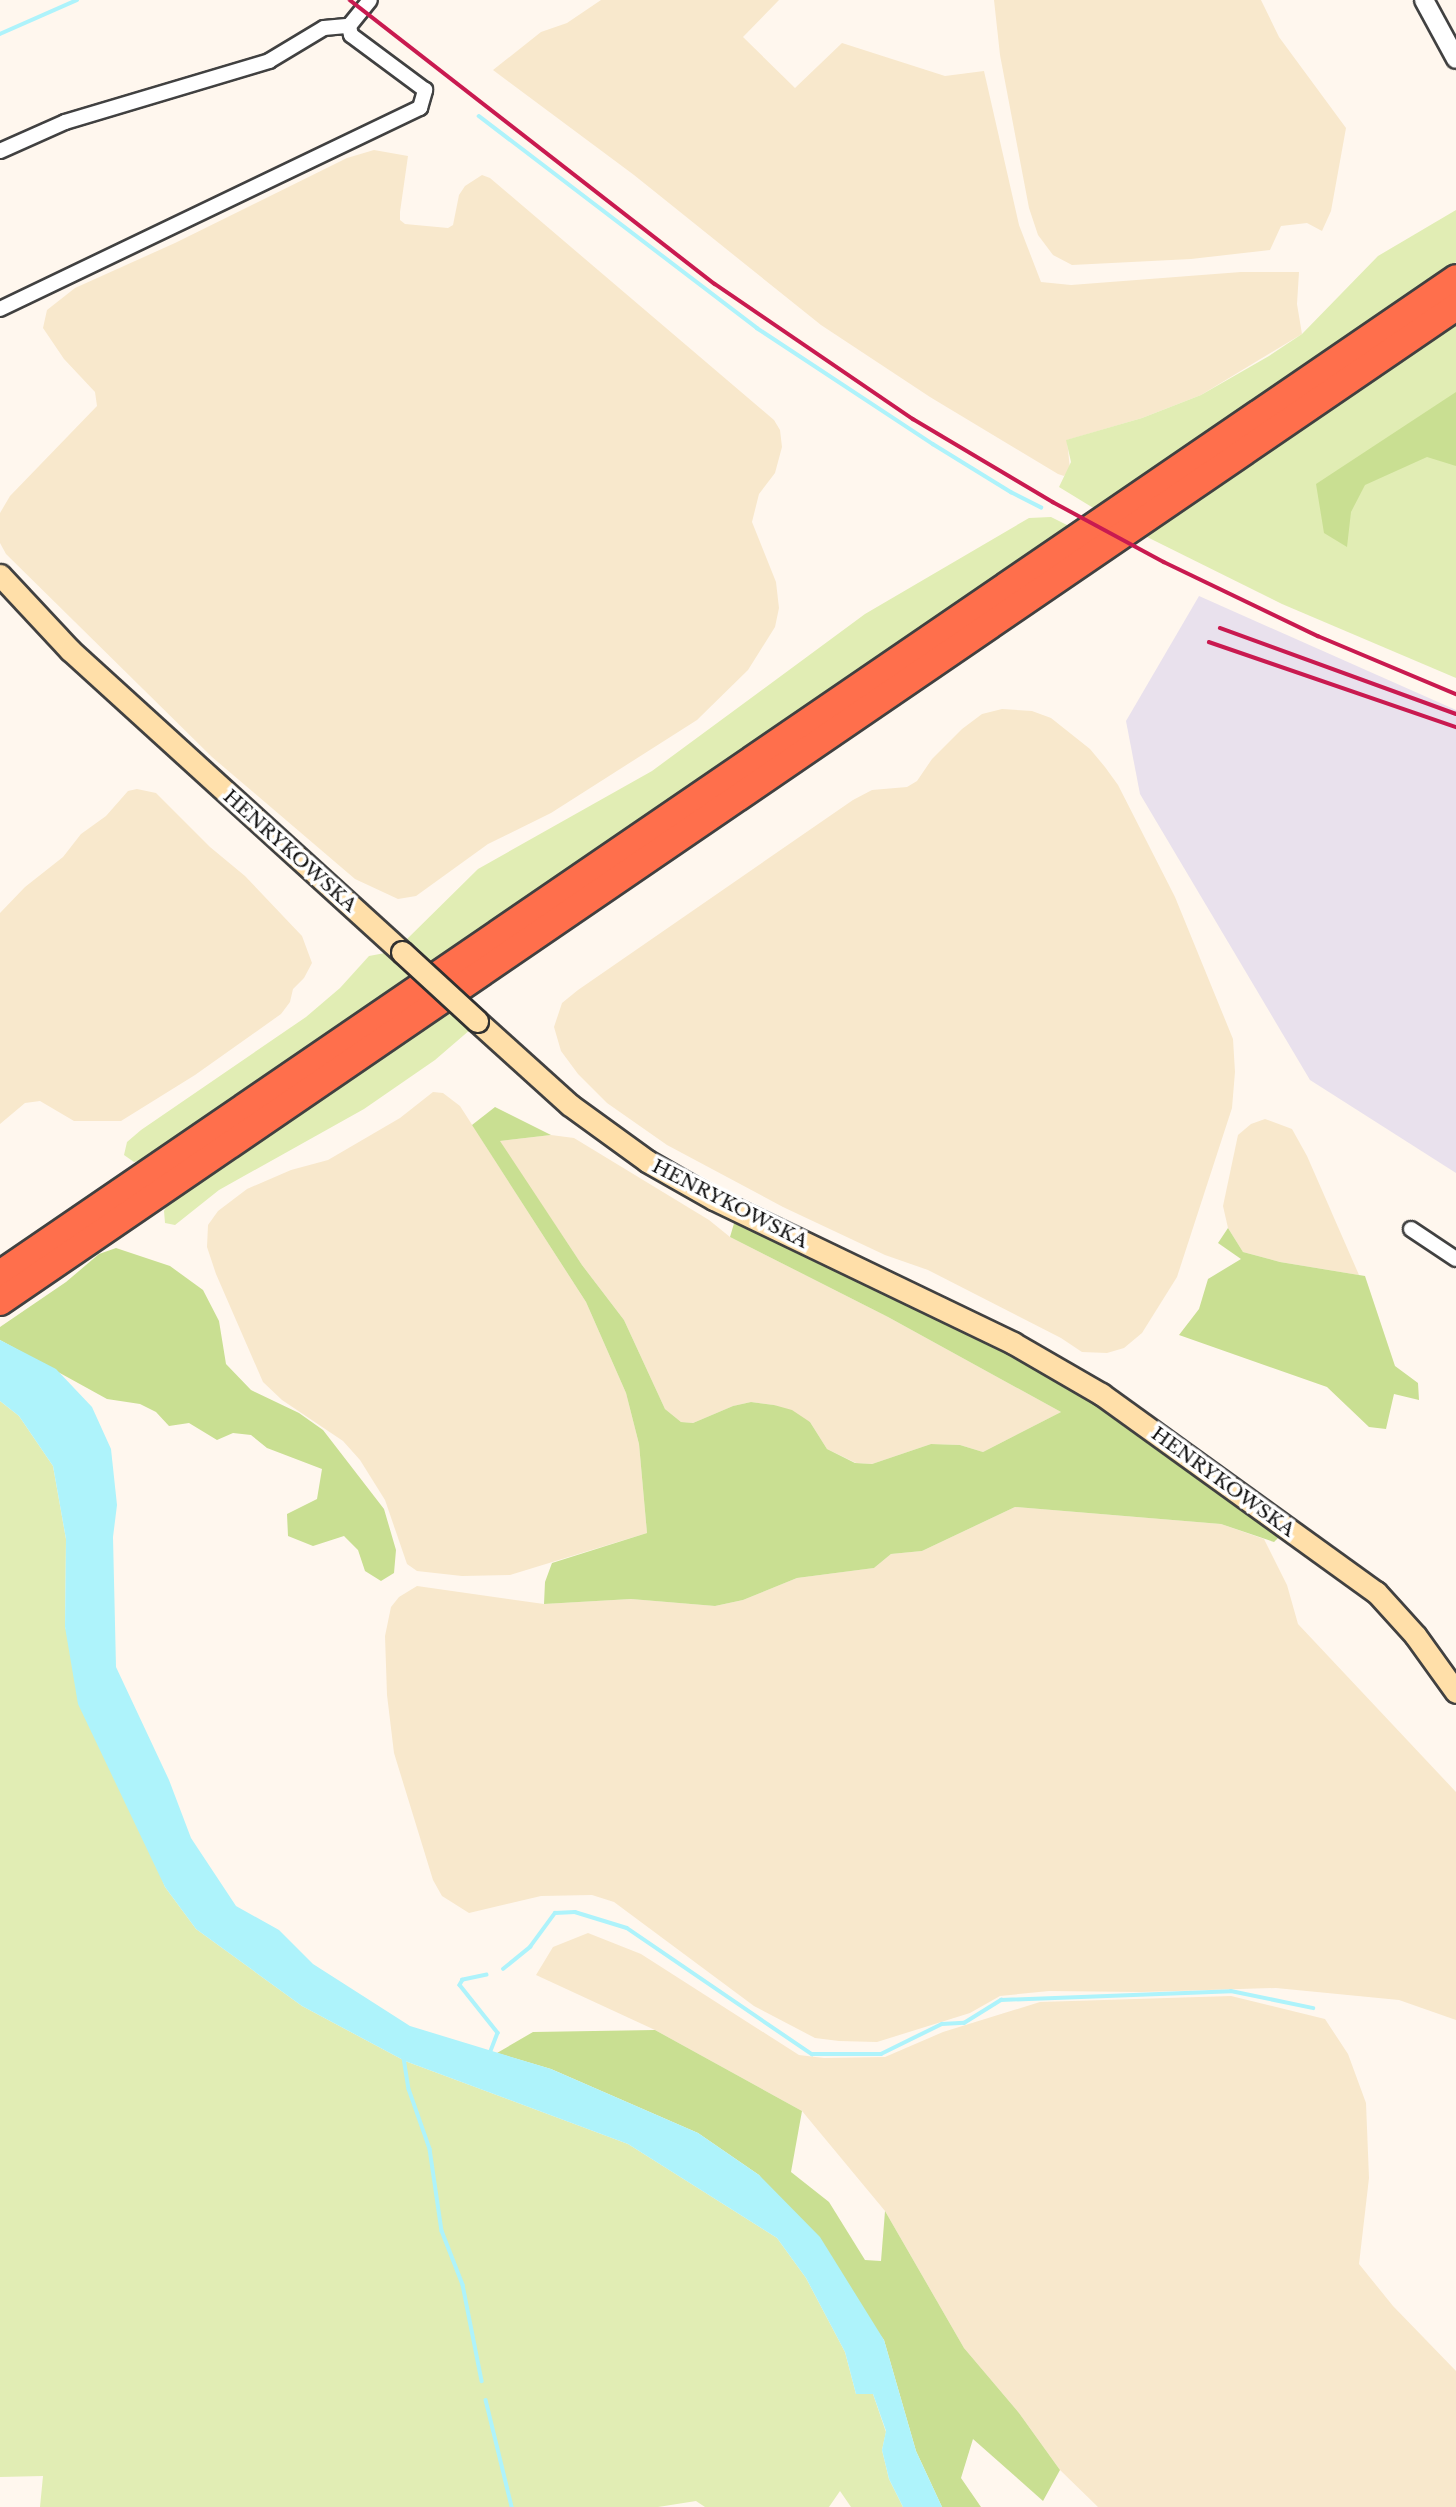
<!DOCTYPE html>
<style>
body{margin:0}
#map{position:relative;width:1456px;height:2507px;overflow:hidden;background:#fff7ee;font-family:"Libre Baskerville",serif}
div>[style]{position:absolute}
[style*='--x']{left:calc(var(--x)*1px);top:calc(var(--y)*1px);width:calc(var(--w)*1px);rotate:calc(var(--a)*1deg)}
.industrial>*{inset:0;background:#e9e1ed}
.farmland>*{inset:0;background:#f8e8cc}
.green>*{inset:0;background:#e1edb4}
.forest>*{inset:0;background:#c9df92}
.water>*{inset:0;background:#aef3fb}
.stream>*{height:3.5px;margin:-1.75px;padding:0 1.75px;transform-origin:1.75px;border-radius:1.75px;background:#aef3fb}
.roads{filter:drop-shadow(2px 0 #414141) drop-shadow(-2px 0 #414141) drop-shadow(0 2px #414141) drop-shadow(0 -2px #414141)}
.minor>*{height:14px;margin:-7px;padding:0 7px;transform-origin:7px;border-radius:7px;background:#fff}
.tertiary>*{height:18px;margin:-9px;padding:0 9px;transform-origin:9px;border-radius:9px;background:#fff}
.secondary>*{height:21px;margin:-10.5px;padding:0 10.5px;transform-origin:10.5px;border-radius:10.5px;background:#ffdfa9}
.motorway>*{height:26px;margin:-13px;padding:0 13px;transform-origin:13px;border-radius:13px;background:#ff6f4c}
.rail>*{height:3.5px;margin:-1.75px;padding:0 1.75px;transform-origin:1.75px;border-radius:1.75px;background:#c91a50}
.bridges{filter:drop-shadow(2px 0 #303030) drop-shadow(-2px 0 #303030) drop-shadow(0 2px #303030) drop-shadow(0 -2px #303030)}
.secondary-bridge>*{height:21px;margin:-10.5px;padding:0 10.5px;transform-origin:10.5px;border-radius:10.5px;background:#ffdfa9}
span{translate:-50% -50%;white-space:nowrap;text-align:center;line-height:1.15;-webkit-text-stroke:7px #fff;paint-order:stroke}
.street-label{font-size:19px;color:#0e0e0e}
</style>
<div id="map">
<div class="industrial">
<i style="clip-path:polygon(1199px 596px,1456px 710px,1456px 1173px,1310px 1080px,1140px 794px,1126px 721px)"></i>
</div>
<div class="farmland">
<i style="clip-path:polygon(601px 0,779px 0,743px 37px,795px 88px,842px 43px,945px 76px,984px 71px,1019px 225px,1041px 282px,1071px 285px,1241px 272px,1299px 272px,1297px 304px,1302px 334px,1201px 395px,1142px 418px,1067px 440px,1070px 469px,1064px 476px,1058px 474px,930px 397px,821px 325px,634px 175px,493px 70px,541px 32px,567px 23px)"></i>
<i style="clip-path:polygon(994px 0,1261px 0,1279px 37px,1346px 128px,1331px 211px,1322px 231px,1307px 223px,1281px 226px,1270px 250px,1191px 259px,1072px 265px,1053px 255px,1038px 235px,1029px 208px,1000px 55px)"></i>
<i style="clip-path:polygon(374px 150px,408px 156px,400px 212px,400px 220px,405px 224px,448px 228px,453px 225px,459px 195px,465px 186px,482px 175px,490px 178px,774px 420px,780px 430px,782px 447px,775px 473px,759px 494px,752px 522px,776px 582px,779px 608px,775px 627px,748px 670px,697px 720px,653px 748px,551px 813px,488px 844px,416px 896px,398px 899px,355px 879px,212px 757px,6px 554px,0 543px,0 513px,10px 496px,97px 406px,95px 392px,64px 359px,43px 328px,47px 310px,75px 288px,175px 243px,347px 158px)"></i>
<i style="clip-path:polygon(1002px 709px,1032px 711px,1051px 718px,1090px 749px,1105px 767px,1118px 785px,1175px 897px,1233px 1039px,1235px 1072px,1232px 1108px,1177px 1277px,1142px 1333px,1124px 1348px,1107px 1353px,1082px 1352px,1061px 1338px,928px 1270px,885px 1255px,783px 1207px,667px 1145px,607px 1103px,578px 1074px,561px 1051px,554px 1027px,562px 1003px,578px 990px,853px 800px,872px 790px,907px 787px,917px 781px,932px 759px,962px 729px,982px 714px)"></i>
<i style="clip-path:polygon(137px 789px,156px 793px,210px 847px,245px 876px,302px 936px,312px 963px,304px 978px,293px 989px,290px 1002px,281px 1014px,195px 1075px,121px 1121px,74px 1121px,40px 1101px,25px 1103px,0 1124px,0 913px,25px 887px,63px 857px,81px 834px,106px 816px,128px 791px)"></i>
<i style="clip-path:polygon(433px 1092px,443px 1093px,460px 1106px,586px 1302px,626px 1393px,639px 1444px,647px 1533px,510px 1575px,462px 1576px,417px 1571px,407px 1564px,385px 1500px,360px 1460px,343px 1441px,282px 1400px,263px 1382px,216px 1274px,207px 1247px,208px 1225px,218px 1211px,247px 1189px,291px 1170px,328px 1160px,400px 1118px)"></i>
<i style="clip-path:polygon(1265px 1119px,1292px 1129px,1307px 1156px,1359px 1275px,1280px 1262px,1243px 1252px,1228px 1228px,1223px 1206px,1238px 1135px,1251px 1124px)"></i>
<i style="clip-path:polygon(551px 1135px,574px 1138px,709px 1220px,730px 1237px,888px 1317px,1061px 1412px,983px 1452px,960px 1445px,931px 1444px,872px 1464px,856px 1463px,827px 1449px,810px 1422px,774px 1405px,751px 1402px,733px 1406px,693px 1423px,681px 1422px,665px 1409px,624px 1320px,582px 1265px,499px 1141px)"></i>
<i style="clip-path:polygon(1015px 1507px,1221px 1524px,1264px 1539px,1287px 1585px,1298px 1624px,1456px 1792px,1456px 2020px,1399px 2000px,1276px 1988px,1142px 1992px,1049px 1991px,1000px 1996px,970px 2013px,877px 2042px,839px 2041px,815px 2038px,754px 2006px,614px 1902px,592px 1895px,541px 1896px,469px 1913px,442px 1896px,433px 1880px,394px 1753px,387px 1695px,385px 1636px,391px 1607px,399px 1597px,417px 1586px,544px 1604px,631px 1599px,715px 1606px,743px 1600px,797px 1578px,874px 1568px,891px 1554px,922px 1551px)"></i>
<i style="clip-path:polygon(588px 1933px,641px 1954px,799px 2055px,824px 2058px,885px 2057px,943px 2032px,1040px 2002px,1231px 1996px,1325px 2019px,1348px 2054px,1366px 2103px,1369px 2178px,1359px 2264px,1393px 2306px,1456px 2371px,1456px 2507px,1098px 2507px,1060px 2470px,1019px 2413px,964px 2348px,885px 2211px,802px 2111px,655px 2030px,536px 1975px,553px 1947px)"></i>
</div>
<div class="green">
<i style="clip-path:polygon(1456px 210px,1456px 262px,1377px 317px,1095px 509px,1059px 487px,1071px 462px,1066px 440px,1142px 418px,1201px 395px,1269px 356px,1302px 334px,1378px 256px)"></i>
<i style="clip-path:polygon(1456px 322px,1456px 678px,1282px 604px,1145px 536px)"></i>
<i style="clip-path:polygon(1051px 517px,1069px 526px,430px 965px,404px 942px,478px 869px,652px 771px,865px 614px,1029px 518px)"></i>
<i style="clip-path:polygon(385px 953px,412px 976px,142px 1160px,134px 1162px,124px 1155px,127px 1142px,141px 1130px,306px 1017px,340px 988px,369px 956px)"></i>
<i style="clip-path:polygon(448px 1010px,471px 1029px,435px 1060px,364px 1109px,219px 1190px,175px 1225px,165px 1223px,164px 1211px,168px 1203px)"></i>
<i style="clip-path:polygon(0 1401px,19px 1416px,53px 1466px,66px 1539px,65px 1627px,165px 1887px,196px 1929px,302px 2006px,405px 2061px,628px 2144px,777px 2238px,806px 2278px,845px 2352px,856px 2394px,873px 2394px,886px 2432px,882px 2450px,889px 2479px,903px 2507px,851px 2507px,840px 2491px,829px 2507px,705px 2507px,696px 2501px,658px 2507px,40px 2507px,43px 2476px,0 2477px)"></i>
</div>
<div class="forest">
<i style="clip-path:polygon(1456px 392px,1456px 466px,1427px 457px,1365px 485px,1351px 512px,1347px 547px,1324px 533px,1316px 484px)"></i>
<i style="clip-path:polygon(495px 1107px,551px 1135px,500px 1141px,582px 1265px,624px 1320px,665px 1409px,681px 1422px,693px 1423px,733px 1406px,751px 1402px,774px 1405px,792px 1410px,810px 1422px,827px 1449px,855px 1463px,872px 1464px,931px 1444px,960px 1445px,983px 1452px,1061px 1412px,888px 1317px,730px 1237px,735px 1220px,1047px 1369px,1284px 1532px,1274px 1542px,1221px 1524px,1015px 1507px,922px 1551px,891px 1554px,874px 1568px,797px 1578px,743px 1600px,715px 1606px,631px 1599px,544px 1604px,545px 1582px,552px 1563px,647px 1533px,639px 1444px,626px 1393px,586px 1302px,472px 1125px)"></i>
<i style="clip-path:polygon(1228px 1228px,1243px 1252px,1280px 1262px,1365px 1276px,1395px 1366px,1418px 1383px,1419px 1400px,1394px 1394px,1386px 1429px,1369px 1427px,1327px 1387px,1179px 1335px,1199px 1309px,1208px 1279px,1241px 1259px,1218px 1243px)"></i>
<i style="clip-path:polygon(116px 1248px,170px 1266px,203px 1290px,219px 1321px,226px 1364px,251px 1390px,299px 1413px,323px 1430px,384px 1509px,396px 1550px,394px 1573px,381px 1581px,365px 1571px,358px 1550px,344px 1536px,313px 1546px,288px 1536px,287px 1514px,317px 1499px,322px 1469px,267px 1448px,251px 1435px,233px 1433px,217px 1440px,189px 1423px,169px 1426px,156px 1412px,140px 1404px,107px 1399px,0 1340px,0 1327px,66px 1282px,99px 1254px)"></i>
<i style="clip-path:polygon(655px 2030px,802px 2111px,791px 2172px,829px 2202px,865px 2260px,881px 2261px,885px 2211px,964px 2348px,1019px 2413px,1060px 2470px,1043px 2501px,973px 2439px,961px 2478px,981px 2507px,942px 2507px,916px 2451px,884px 2340px,759px 2175px,698px 2133px,551px 2069px,497px 2053px,533px 2032px)"></i>
</div>
<div class="water">
<i style="clip-path:polygon(0 1340px,56px 1369px,92px 1407px,111px 1449px,117px 1505px,113px 1537px,116px 1667px,169px 1780px,191px 1838px,236px 1906px,279px 1930px,313px 1964px,410px 2026px,551px 2069px,698px 2133px,759px 2175px,820px 2237px,884px 2340px,916px 2451px,942px 2507px,903px 2507px,889px 2479px,882px 2450px,886px 2431px,873px 2394px,856px 2394px,845px 2352px,806px 2278px,777px 2238px,628px 2144px,405px 2061px,302px 2006px,196px 1929px,165px 1887px,78px 1704px,65px 1627px,66px 1539px,53px 1466px,19px 1416px,0 1401px)"></i>
</div>
<div class="stream">
<i style="--x:0;--y:34;--w:84;--a:-23.8"></i>
<i style="--x:479;--y:116;--w:350;--a:37.3"></i>
<i style="--x:757;--y:328;--w:211;--a:33.4"></i>
<i style="--x:933;--y:444;--w:92;--a:31.6"></i>
<i style="--x:1011;--y:492;--w:34;--a:27"></i>
<i style="--x:503;--y:1969;--w:35;--a:-39"></i>
<i style="--x:530;--y:1947;--w:42;--a:-53.7"></i>
<i style="--x:555;--y:1913;--w:20;--a:-3"></i>
<i style="--x:575;--y:1912;--w:54;--a:17.1"></i>
<i style="--x:627;--y:1928;--w:224;--a:34.3"></i>
<i style="--x:812;--y:2054;--w:69;--a:0"></i>
<i style="--x:881;--y:2054;--w:68;--a:-26.2"></i>
<i style="--x:942;--y:2024;--w:22;--a:-3"></i>
<i style="--x:964;--y:2023;--w:44;--a:-31.9"></i>
<i style="--x:1001;--y:2000;--w:230;--a:-2.2"></i>
<i style="--x:1231;--y:1991;--w:84;--a:11.7"></i>
<i style="--x:487;--y:1975;--w:25;--a:168"></i>
<i style="--x:463;--y:1980;--w:6;--a:121"></i>
<i style="--x:460;--y:1985;--w:61;--a:51.6"></i>
<i style="--x:498;--y:2033;--w:19;--a:111"></i>
<i style="--x:404;--y:2058;--w:31;--a:81"></i>
<i style="--x:409;--y:2089;--w:64;--a:70.7"></i>
<i style="--x:430;--y:2149;--w:83;--a:81.7"></i>
<i style="--x:442;--y:2231;--w:58;--a:68.7"></i>
<i style="--x:463;--y:2285;--w:98;--a:78.8"></i>
<i style="--x:486;--y:2400;--w:110;--a:76.3"></i>
</div>
<div class="roads">
<div class="minor">
<i style="--x:0;--y:151;--w:71;--a:-24"></i>
<i style="--x:65;--y:122;--w:213;--a:-16.6"></i>
<i style="--x:269;--y:61;--w:64;--a:-31"></i>
<i style="--x:324;--y:28;--w:25;--a:-5"></i>
<i style="--x:349;--y:26;--w:33;--a:-51"></i>
<i style="--x:0;--y:309;--w:466;--a:-25.6"></i>
<i style="--x:420;--y:108;--w:19;--a:-74"></i>
<i style="--x:425;--y:90;--w:92;--a:-143.4"></i>
<i style="--x:351;--y:35;--w:9;--a:-103"></i>
<i style="--x:1411;--y:1229;--w:54;--a:33.7"></i>
</div>
<div class="tertiary">
<i style="--x:1424;--y:0;--w:67;--a:61.5"></i>
</div>
<div class="secondary">
<i style="--x:0;--y:575;--w:103;--a:47"></i>
<i style="--x:70;--y:650;--w:449;--a:42.3"></i>
<i style="--x:477;--y:1021;--w:125;--a:42.1"></i>
<i style="--x:570;--y:1105;--w:95;--a:36"></i>
<i style="--x:647;--y:1161;--w:77;--a:29.6"></i>
<i style="--x:714;--y:1199;--w:332;--a:25.7"></i>
<i style="--x:1013;--y:1343;--w:102;--a:30.1"></i>
<i style="--x:1101;--y:1394;--w:339;--a:35.8"></i>
<i style="--x:1376;--y:1592;--w:58;--a:47.8"></i>
<i style="--x:1415;--y:1635;--w:70;--a:54.3"></i>
</div>
<div class="motorway">
<i style="--x:0;--y:1274;--w:1764;--a:-34.37"></i>
<i style="--x:0;--y:1302;--w:1764;--a:-34.35"></i>
</div>
</div>
<div class="rail">
<i style="--x:350;--y:0;--w:462;--a:37.9"></i>
<i style="--x:715;--y:284;--w:240;--a:34.3"></i>
<i style="--x:913;--y:419;--w:163;--a:30.7"></i>
<i style="--x:1053;--y:502;--w:126;--a:28.4"></i>
<i style="--x:1164;--y:562;--w:171;--a:25.7"></i>
<i style="--x:1318;--y:636;--w:150;--a:22.8"></i>
<i style="--x:1220;--y:628;--w:251;--a:20"></i>
<i style="--x:1209;--y:642;--w:261;--a:19"></i>
</div>
<div class="bridges">
<div class="secondary-bridge">
<i style="--x:402;--y:952;--w:102;--a:42.6"></i>
</div>
</div>
<div class="street-label">
<span style="left:290px;top:851px;rotate:42deg">HENRYKOWSKA</span>
<span style="left:730px;top:1204px;rotate:27deg">HENRYKOWSKA</span>
<span style="left:1223px;top:1482px;rotate:36deg">HENRYKOWSKA</span>
</div>
</div>
